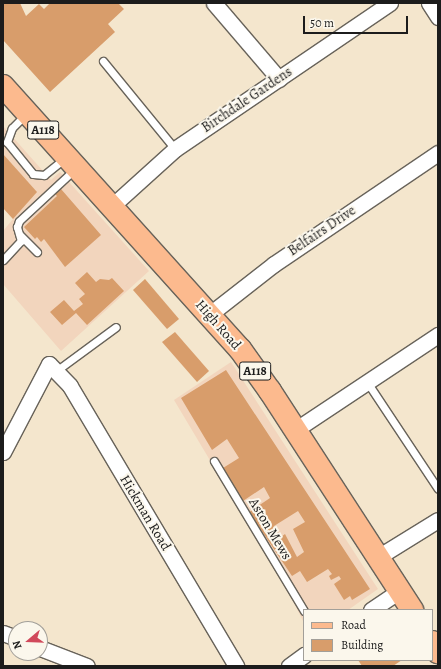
<!DOCTYPE html>
<style>
body{margin:0}
#map{position:relative;width:441px;height:669px;overflow:hidden;background:#f4e6cd;font-family:Alegreya,serif}
div>[style]{position:absolute}
[style*='--x']{left:calc(var(--x)*1px);top:calc(var(--y)*1px);width:calc(var(--w)*1px);rotate:calc(var(--a)*1deg)}
.built>*{inset:0;background:#f2d5bd}
.building>*{inset:0;background:#d89d6b}
.roads{filter:drop-shadow(1px 0 #68635a) drop-shadow(-1px 0 #68635a) drop-shadow(0 1px #68635a) drop-shadow(0 -1px #68635a)}
.service>*{height:7px;margin:-3.5px;padding:0 3.5px;transform-origin:3.5px;border-radius:3.5px;background:#fff}
.minor>*{height:15px;margin:-7.5px;padding:0 7.5px;transform-origin:7.5px;border-radius:7.5px;background:#fff}
.primary>*{height:22px;margin:-11px;padding:0 11px;transform-origin:11px;border-radius:11px;background:#fcba8e}
span{translate:-50% -50%;white-space:nowrap;text-align:center;line-height:1.15;-webkit-text-stroke:4px #fbf7ec;paint-order:stroke}
.shield-label span{padding:1px 3px;background:#fbf7ec;border:1px solid;border-radius:3px;-webkit-text-stroke-width:0}
.shield-label{font-size:13px;color:#1c1c1c;font-weight:700}
.street-label{font-size:14px;color:#1c1c1c}
.frame{position:absolute;inset:0;border:4px solid #1c1c1c;pointer-events:none}
.legend{position:absolute;left:303px;top:609px;width:130px;height:52px;box-sizing:border-box;background:#fbf7ec;border:1px solid #a29f99;margin:0;padding:5px 7px;list-style:none;font-size:12px;color:#1c1c1c}
.legend li{display:flex;align-items:center;gap:8px;height:20px}
.legend b{width:20px;border:1px solid #a29f99}
.north{position:absolute;left:8px;top:621px;width:40px;height:40px;box-sizing:border-box;background:#fbf7ec;border:1px solid #a29f99;border-radius:50%;rotate:251deg;font-size:11px;font-weight:700;line-height:16px;text-align:center;color:#1c1c1c}
.north::after{content:'';display:block;margin:auto;width:14px;height:18px;background:#d1495b;clip-path:polygon(50% 0,100% 100%,50% 72%,0 100%)}
.scale{position:absolute;left:303px;top:16px;width:105px;height:18px;box-sizing:border-box;border:2px solid #1c1c1c;border-top:0;padding-left:5px;font-size:12px;line-height:14px;white-space:nowrap;color:#1c1c1c;-webkit-text-stroke:3px #fbf7ec;paint-order:stroke}
</style>
<div id="map">
<div class="built">
<i style="clip-path:polygon(3px 126px,51px 180px,60px 172px,149px 271px,61px 351px,3px 284px,3px 231px,13px 219px,3px 208px)"></i>
<i style="clip-path:polygon(231px 362px,378px 589px,348px 610px,304px 610px,304px 623px,288px 591px,174px 400px)"></i>
</div>
<div class="building">
<i style="clip-path:polygon(3px 3px,20px 3px,26px 16px,39px 4px,44px 9px,50px 3px,118px 3px,124px 9px,108px 24px,115px 32px,50px 92px,3px 40px)"></i>
<i style="clip-path:polygon(3px 154px,37px 192px,13px 219px,3px 208px)"></i>
<i style="clip-path:polygon(61px 189px,101px 235px,65px 267px,44px 239px,41px 242px,37px 237px,35px 239px,24px 227px,57px 196px,55px 194px)"></i>
<i style="clip-path:polygon(87px 272px,96px 282px,100px 279px,109px 280px,112px 278px,124px 291px,87px 325px,76px 313px,62px 325px,50px 312px,64px 300px,74px 311px,83px 304px,79px 299px,85px 294px,75px 283px)"></i>
<i style="clip-path:polygon(145px 279px,179px 319px,167px 329px,133px 290px)"></i>
<i style="clip-path:polygon(175px 332px,209px 371px,197px 382px,162px 342px)"></i>
<i style="clip-path:polygon(evenodd,226px 370px,370px 589px,352px 600px,350px 596px,344px 600px,334px 584px,341px 579px,339px 576px,331px 580px,329px 576px,332px 574px,328px 569px,307px 582px,300px 571px,292px 576px,249px 512px,270px 498px,264px 487px,243px 501px,223px 468px,239px 458px,227px 439px,212px 450px,181px 398px,226px 370px,298px 511px,305px 522px,293px 529px,304px 552px,297px 557px,285px 534px,281px 537px,274px 526px,298px 511px)"></i>
<i style="clip-path:polygon(358px 660px,402px 660px,393px 666px,362px 666px)"></i>
</div>
<div class="roads">
<div class="service">
<i style="--x:103;--y:61;--w:114;--a:50.7"></i>
<i style="--x:26;--y:114;--w:20;--a:135"></i>
<i style="--x:12;--y:128;--w:15;--a:110"></i>
<i style="--x:7;--y:142;--w:41;--a:50.9"></i>
<i style="--x:33;--y:174;--w:11;--a:5"></i>
<i style="--x:44;--y:175;--w:27;--a:-39"></i>
<i style="--x:20;--y:235;--w:24;--a:45"></i>
<i style="--x:3;--y:260;--w:26;--a:-47"></i>
<i style="--x:21;--y:241;--w:15;--a:-106"></i>
<i style="--x:17;--y:227;--w:6;--a:-72"></i>
<i style="--x:19;--y:221;--w:76;--a:-42.9"></i>
<i style="--x:56;--y:371;--w:74;--a:-36.3"></i>
<i style="--x:367;--y:382;--w:128;--a:56.4"></i>
<i style="--x:214;--y:461;--w:175;--a:59"></i>
</div>
<div class="minor">
<i style="--x:214;--y:3;--w:100;--a:49.5"></i>
<i style="--x:429;--y:3;--w:17;--a:57"></i>
<i style="--x:112;--y:206;--w:85;--a:-42.1"></i>
<i style="--x:175;--y:149;--w:260;--a:-34.2"></i>
<i style="--x:210;--y:314;--w:81;--a:-38"></i>
<i style="--x:274;--y:264;--w:198;--a:-34.1"></i>
<i style="--x:295;--y:430;--w:172;--a:-33.6"></i>
<i style="--x:3;--y:452;--w:99;--a:-62.4"></i>
<i style="--x:49;--y:364;--w:30;--a:46"></i>
<i style="--x:70;--y:386;--w:326;--a:59.3"></i>
<i style="--x:378;--y:557;--w:70;--a:-31.7"></i>
<i style="--x:371;--y:610;--w:34;--a:-34"></i>
<i style="--x:3;--y:633;--w:14;--a:21"></i>
<i style="--x:40;--y:648;--w:50;--a:21"></i>
<i style="--x:289;--y:666;--w:19;--a:-36"></i>
</div>
<div class="primary">
<i style="--x:3;--y:86;--w:354;--a:48"></i>
<i style="--x:240;--y:349;--w:52;--a:54.5"></i>
<i style="--x:270;--y:391;--w:261;--a:57"></i>
<i style="--x:432;--y:642;--w:12;--a:59"></i>
</div>
</div>
<div class="shield-label">
<span style="left:43px;top:130px">A118</span>
<span style="left:255px;top:371px">A118</span>
</div>
<div class="street-label">
<span style="left:247px;top:100px;rotate:-34deg">Birchdale Gardens</span>
<span style="left:322px;top:231px;rotate:-34deg">Belfairs Drive</span>
<span style="left:218px;top:325px;rotate:49deg">High Road</span>
<span style="left:145px;top:513px;rotate:59deg">Hickman Road</span>
<span style="left:270px;top:529px;rotate:59deg">Aston Mews</span>
</div>
<div class="frame"></div>
<ul class="legend">
<li><b style="height:5px;background:#fcba8e"></b>Road</li>
<li><b style="height:11px;background:#d89d6b"></b>Building</li>
</ul>
<div class="north">N</div>
<div class="scale">50 m</div>
</div>
